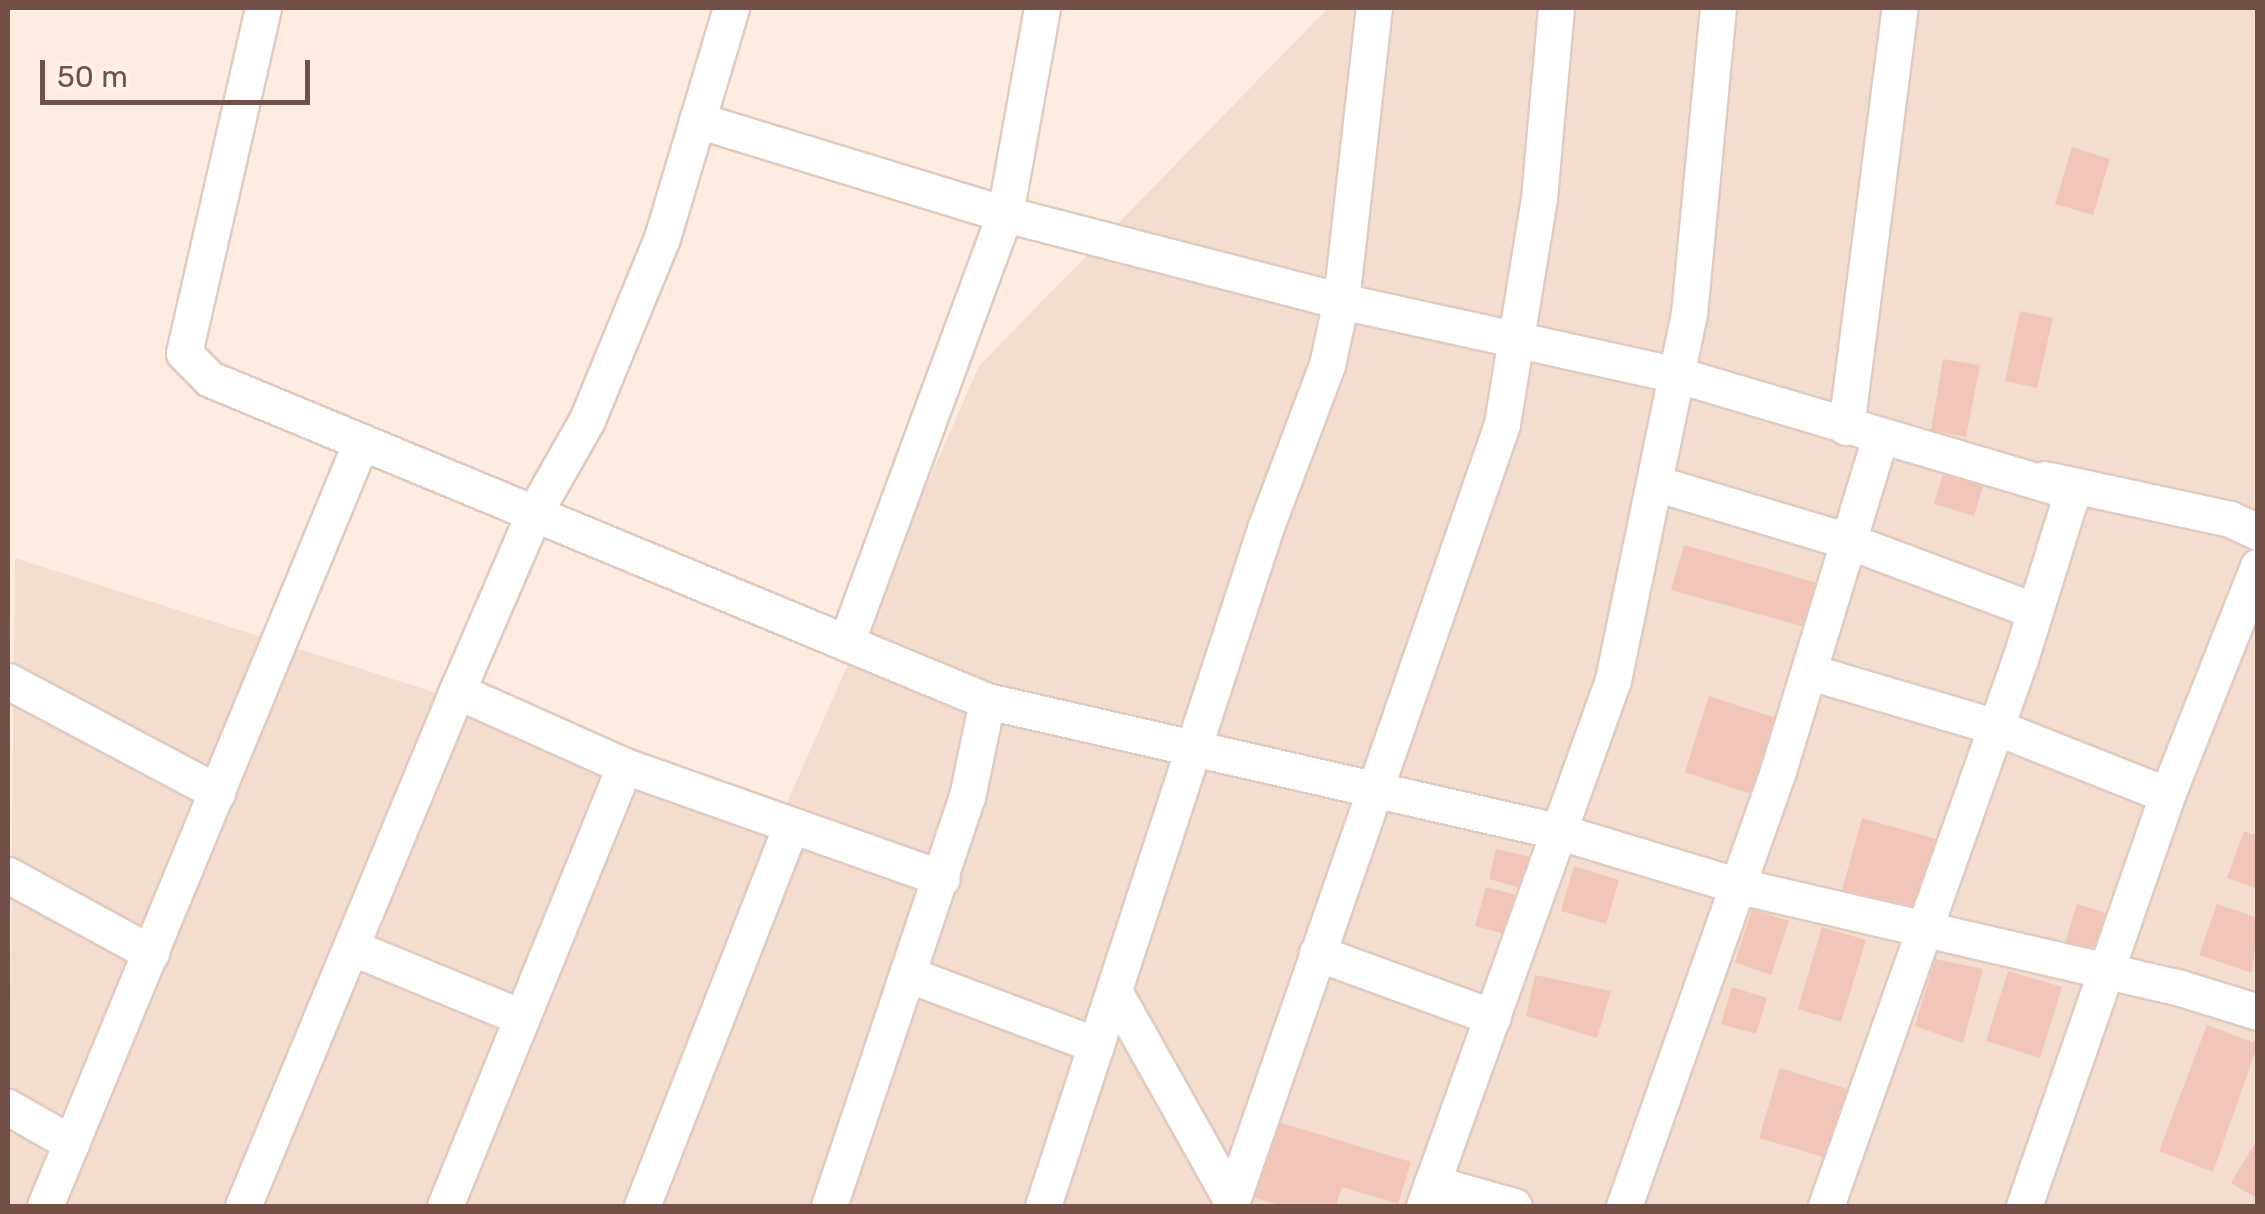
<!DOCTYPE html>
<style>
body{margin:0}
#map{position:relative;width:2265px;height:1214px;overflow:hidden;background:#fcede0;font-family:Rubik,sans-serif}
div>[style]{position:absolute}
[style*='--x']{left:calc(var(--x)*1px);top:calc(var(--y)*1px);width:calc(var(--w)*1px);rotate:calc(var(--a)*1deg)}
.residential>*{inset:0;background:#f3ddce}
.building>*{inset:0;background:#f1c6b8}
.roads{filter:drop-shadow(2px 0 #e1cabf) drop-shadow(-2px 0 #e1cabf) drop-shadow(0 2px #e1cabf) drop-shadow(0 -2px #e1cabf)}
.minor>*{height:35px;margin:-17.5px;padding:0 17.5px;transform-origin:17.5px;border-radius:17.5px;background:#fff}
span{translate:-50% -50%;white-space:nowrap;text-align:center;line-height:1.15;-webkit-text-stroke:8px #fff1e5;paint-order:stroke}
.frame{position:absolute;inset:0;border:10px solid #725048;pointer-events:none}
.scale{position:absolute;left:40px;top:60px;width:270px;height:45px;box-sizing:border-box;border:5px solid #725048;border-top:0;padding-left:12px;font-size:30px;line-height:35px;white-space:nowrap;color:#725048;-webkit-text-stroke:8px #fff1e5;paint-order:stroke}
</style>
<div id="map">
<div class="residential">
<i style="clip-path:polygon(1328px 8px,2257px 8px,2257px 1206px,8px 1206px,15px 558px,786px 805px,979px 366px)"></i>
</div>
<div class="building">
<i style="clip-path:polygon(2072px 147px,2110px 159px,2093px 215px,2055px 204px)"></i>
<i style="clip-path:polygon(2020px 311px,2053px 318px,2037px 388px,2005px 381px)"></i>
<i style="clip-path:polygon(1943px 359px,1980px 365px,1966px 437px,1931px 430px)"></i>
<i style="clip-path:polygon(1943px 474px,1983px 486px,1974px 516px,1934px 504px)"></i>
<i style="clip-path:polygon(1684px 545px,1821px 584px,1809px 628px,1671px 590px)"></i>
<i style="clip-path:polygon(1709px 696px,1779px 719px,1754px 795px,1685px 772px)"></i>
<i style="clip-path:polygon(1862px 818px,1936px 839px,1914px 921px,1839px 901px)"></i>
<i style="clip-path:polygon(2244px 831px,2258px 836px,2258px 889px,2227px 878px)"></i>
<i style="clip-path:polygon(1496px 849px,1536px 858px,1528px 890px,1489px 879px)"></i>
<i style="clip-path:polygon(1574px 866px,1619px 880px,1606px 924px,1561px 911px)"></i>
<i style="clip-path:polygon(1486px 887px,1524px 897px,1513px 936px,1475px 926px)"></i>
<i style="clip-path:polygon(2077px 904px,2109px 914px,2094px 959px,2063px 949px)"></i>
<i style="clip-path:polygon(2217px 904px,2258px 918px,2252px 973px,2199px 955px)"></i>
<i style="clip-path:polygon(1752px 909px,1789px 921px,1771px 975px,1735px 962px)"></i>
<i style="clip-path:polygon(1822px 927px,1866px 940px,1841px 1022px,1798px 1009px)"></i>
<i style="clip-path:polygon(1935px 959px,1983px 969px,1963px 1043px,1915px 1026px)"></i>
<i style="clip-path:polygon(2008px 971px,2062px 987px,2040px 1058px,1986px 1041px)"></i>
<i style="clip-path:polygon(1535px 975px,1611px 991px,1597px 1038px,1526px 1016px)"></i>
<i style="clip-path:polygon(1732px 987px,1767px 998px,1756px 1034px,1721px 1024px)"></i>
<i style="clip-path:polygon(2207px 1025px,2258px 1044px,2213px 1172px,2159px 1151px)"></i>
<i style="clip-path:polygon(1780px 1068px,1851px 1090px,1830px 1159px,1759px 1138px)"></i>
<i style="clip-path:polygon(1275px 1121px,1411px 1162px,1398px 1204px,1342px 1187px,1336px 1206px,1283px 1206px,1252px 1197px)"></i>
<i style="clip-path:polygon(2258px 1138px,2258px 1199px,2231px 1183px)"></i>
</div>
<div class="roads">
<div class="minor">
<i style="--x:263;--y:8;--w:354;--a:102.9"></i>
<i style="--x:184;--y:353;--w:37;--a:45"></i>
<i style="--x:210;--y:379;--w:841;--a:22.51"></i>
<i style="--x:987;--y:701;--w:585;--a:12.85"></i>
<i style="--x:1557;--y:831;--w:190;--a:16.8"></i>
<i style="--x:1739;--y:886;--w:449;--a:13"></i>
<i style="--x:2177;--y:987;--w:85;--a:17.2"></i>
<i style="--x:697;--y:120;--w:322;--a:17"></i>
<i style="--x:1005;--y:214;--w:347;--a:14.5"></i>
<i style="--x:1341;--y:301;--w:345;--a:12.4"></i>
<i style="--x:1678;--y:375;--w:398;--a:16.5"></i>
<i style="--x:2060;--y:488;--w:17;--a:57"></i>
<i style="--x:2069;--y:502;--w:164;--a:107.3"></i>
<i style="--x:2020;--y:659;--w:580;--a:109.53"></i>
<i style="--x:1846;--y:427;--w:422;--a:-82.7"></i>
<i style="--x:2045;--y:479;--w:189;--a:12.2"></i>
<i style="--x:2230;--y:519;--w:31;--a:25"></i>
<i style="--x:1658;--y:484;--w:202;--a:16.7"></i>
<i style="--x:1851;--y:542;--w:194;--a:20.5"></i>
<i style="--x:846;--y:643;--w:458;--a:-69.7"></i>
<i style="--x:1005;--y:214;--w:209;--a:-79.8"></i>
<i style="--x:1810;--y:672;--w:191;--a:16.4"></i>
<i style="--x:1993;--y:726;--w:187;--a:21.6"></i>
<i style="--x:8;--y:681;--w:237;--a:28"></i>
<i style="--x:457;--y:691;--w:184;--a:24.1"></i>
<i style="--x:625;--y:766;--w:336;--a:19.5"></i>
<i style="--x:8;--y:875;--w:163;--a:28.6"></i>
<i style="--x:351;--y:947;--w:184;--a:22.4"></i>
<i style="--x:1317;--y:953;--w:187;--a:20"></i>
<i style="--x:907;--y:974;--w:202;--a:20.6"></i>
<i style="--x:1114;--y:991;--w:241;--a:60.7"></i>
<i style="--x:8;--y:1107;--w:73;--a:29.7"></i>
<i style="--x:1432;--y:1183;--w:85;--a:15.7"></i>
<i style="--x:45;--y:1206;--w:827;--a:-67.53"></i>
<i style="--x:243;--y:1206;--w:558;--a:-67.44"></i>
<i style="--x:457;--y:691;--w:192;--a:-66.6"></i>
<i style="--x:533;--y:515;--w:109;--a:-60.4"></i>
<i style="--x:587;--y:420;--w:197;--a:-67.6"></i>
<i style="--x:662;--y:238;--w:240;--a:-73.3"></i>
<i style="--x:445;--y:1206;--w:475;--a:-67.8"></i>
<i style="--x:642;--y:1206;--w:409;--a:-68.6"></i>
<i style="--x:829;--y:1206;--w:432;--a:-71.4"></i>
<i style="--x:967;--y:797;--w:98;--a:-78.2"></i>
<i style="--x:1043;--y:1206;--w:712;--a:-71.84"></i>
<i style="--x:1265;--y:529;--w:175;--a:-69.3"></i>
<i style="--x:1327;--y:365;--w:66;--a:-77.7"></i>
<i style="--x:1341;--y:301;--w:295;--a:-83.6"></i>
<i style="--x:1230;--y:1206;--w:828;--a:-70.82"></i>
<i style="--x:1502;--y:424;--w:229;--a:-80.7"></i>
<i style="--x:1539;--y:198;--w:191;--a:-84.9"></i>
<i style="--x:1424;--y:1206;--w:559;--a:-70.24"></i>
<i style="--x:1613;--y:680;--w:374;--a:-78.3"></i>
<i style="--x:1689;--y:314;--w:307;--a:-84.6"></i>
<i style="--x:1624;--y:1206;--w:461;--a:-70.5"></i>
<i style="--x:1778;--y:771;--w:348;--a:-73"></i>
<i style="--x:2024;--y:1206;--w:435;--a:-70.8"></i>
<i style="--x:2167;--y:795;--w:246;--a:-68.3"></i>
</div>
</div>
<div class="frame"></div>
<div class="scale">50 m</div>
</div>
